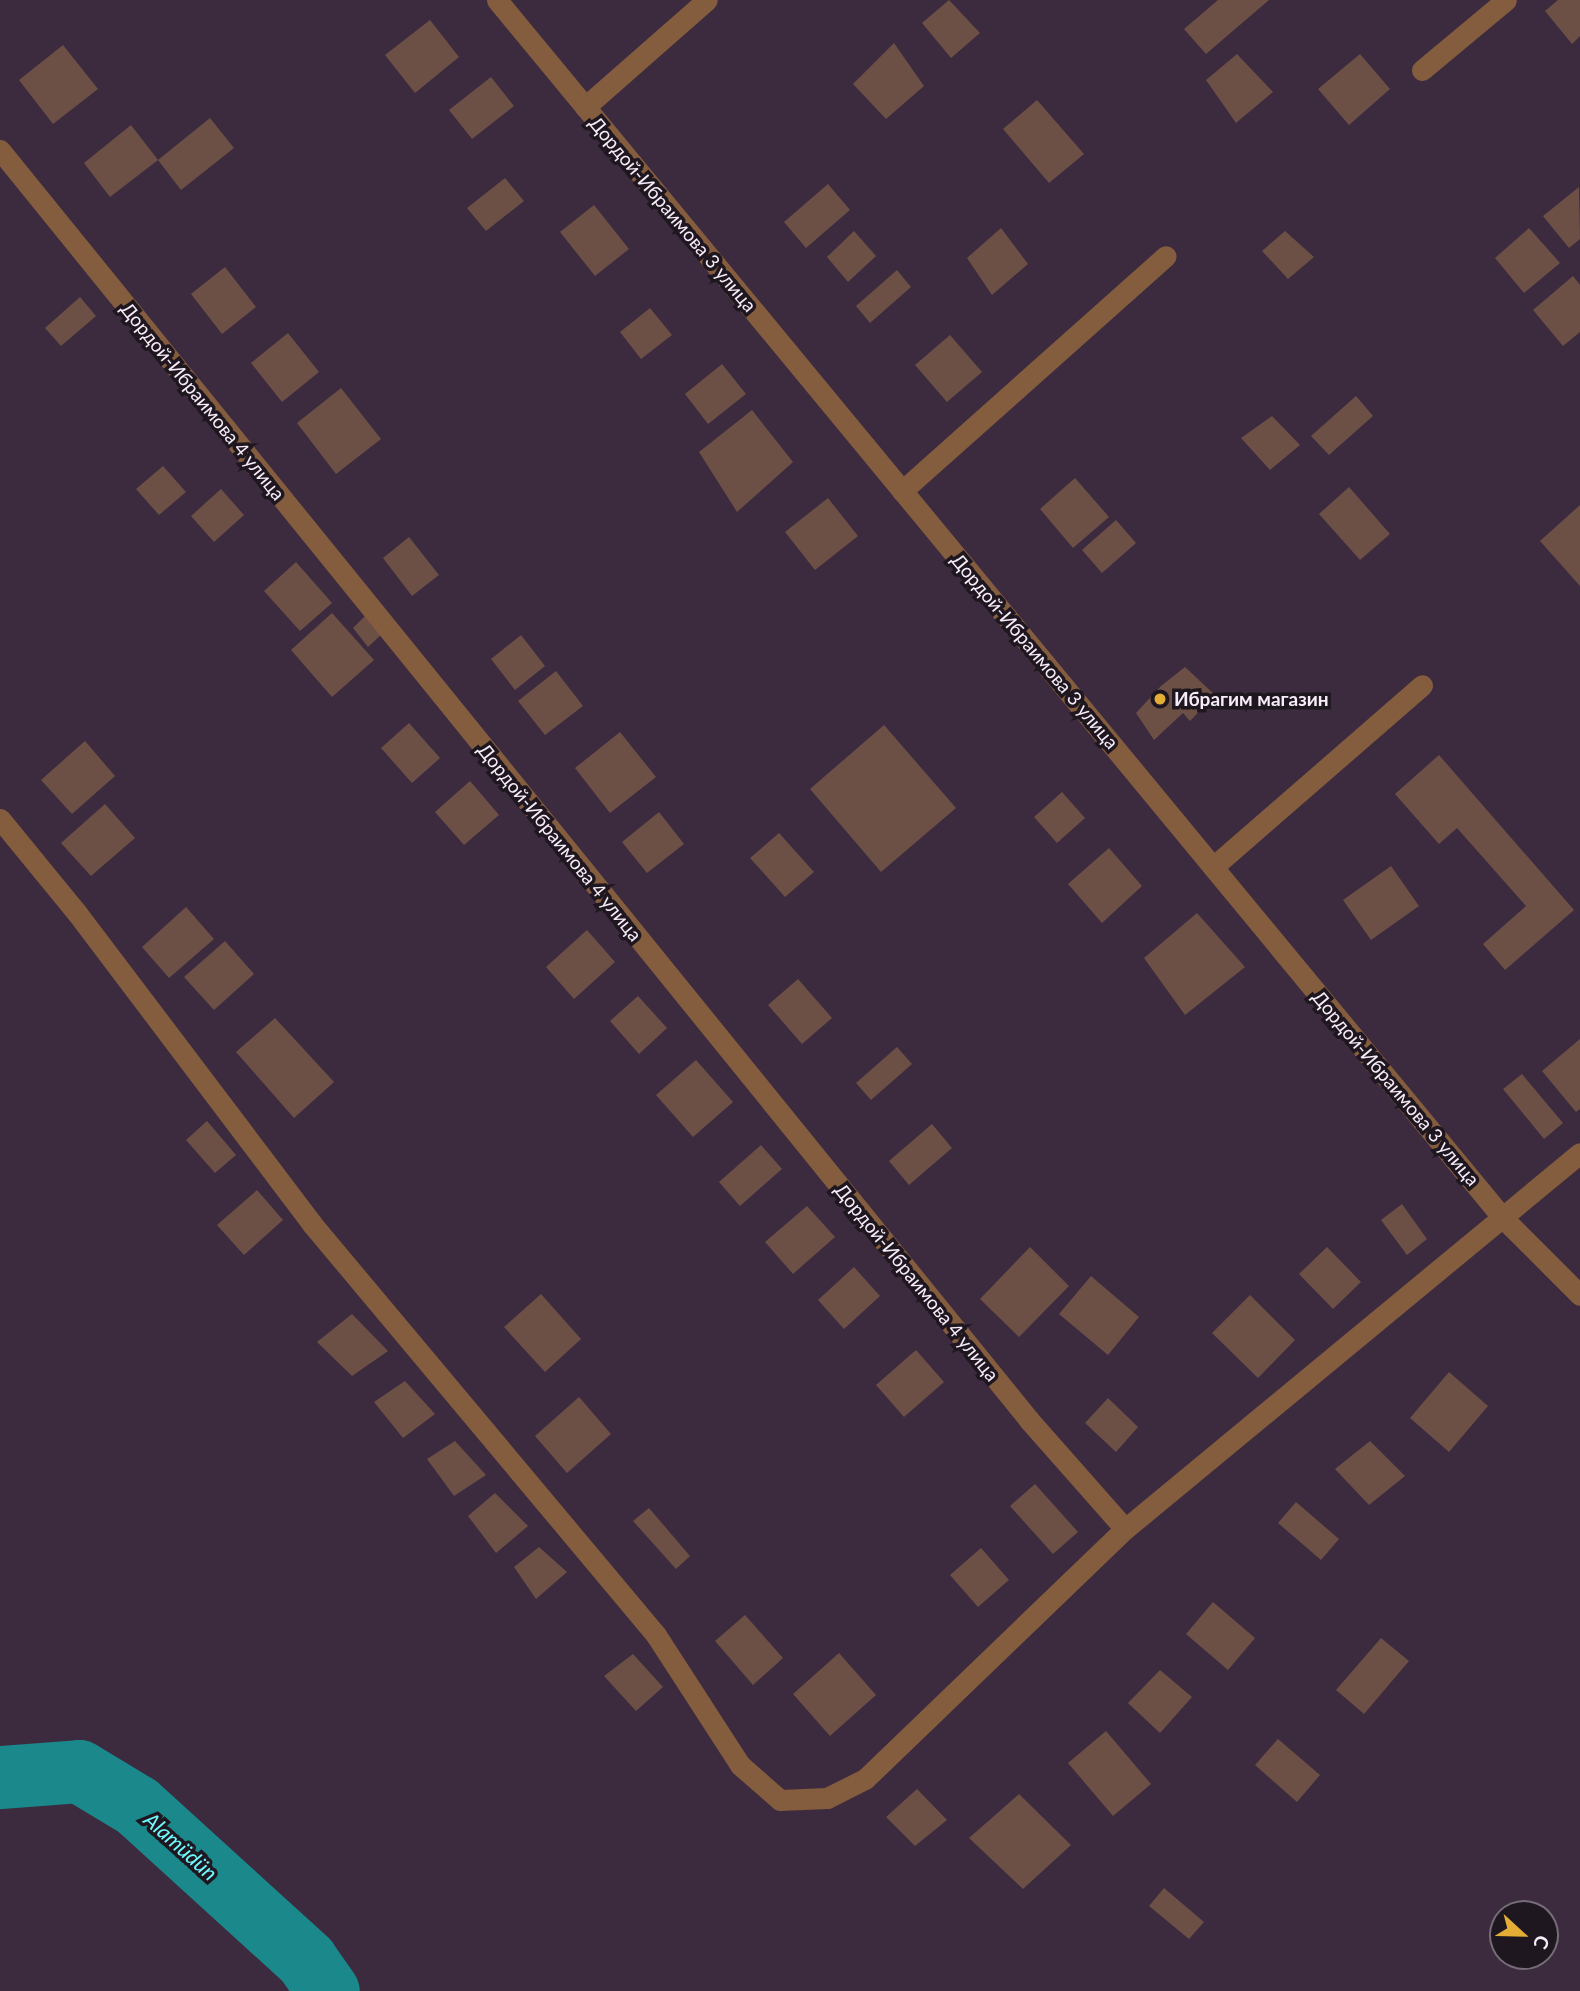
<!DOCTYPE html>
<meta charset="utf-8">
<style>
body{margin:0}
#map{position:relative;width:1580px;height:1991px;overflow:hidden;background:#3c2b3f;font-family:Lato,sans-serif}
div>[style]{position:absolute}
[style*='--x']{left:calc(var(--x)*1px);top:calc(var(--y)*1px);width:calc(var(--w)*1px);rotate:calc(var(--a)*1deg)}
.river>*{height:63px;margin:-31.5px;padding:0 31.5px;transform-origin:31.5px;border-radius:31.5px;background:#1b888b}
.building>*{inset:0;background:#6c5046}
.street>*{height:21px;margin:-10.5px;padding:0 10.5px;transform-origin:10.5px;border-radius:10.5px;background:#845c3e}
.dots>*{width:19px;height:19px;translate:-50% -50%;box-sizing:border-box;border:4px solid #1f1720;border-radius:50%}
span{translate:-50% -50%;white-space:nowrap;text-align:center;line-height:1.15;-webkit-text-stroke:7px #1f1720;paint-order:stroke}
.street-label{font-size:19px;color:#f7ecf9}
.poi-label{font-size:19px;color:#f7ecf9;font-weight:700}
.left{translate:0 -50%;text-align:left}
.water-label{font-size:21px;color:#6ffbfe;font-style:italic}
.north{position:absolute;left:1489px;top:1900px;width:70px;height:70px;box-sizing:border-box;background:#1f1720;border:2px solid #756c77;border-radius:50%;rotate:112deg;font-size:19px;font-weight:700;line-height:28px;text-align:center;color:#f7ecf9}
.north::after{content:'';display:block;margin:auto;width:24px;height:32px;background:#e4ad35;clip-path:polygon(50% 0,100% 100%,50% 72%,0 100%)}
</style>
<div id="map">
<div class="river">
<i style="--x:0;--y:1777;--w:79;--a:-4.3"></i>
<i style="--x:79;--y:1771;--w:68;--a:31.1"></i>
<i style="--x:137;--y:1806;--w:229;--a:42.3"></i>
<i style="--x:306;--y:1960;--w:38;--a:55"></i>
</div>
<div class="building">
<i style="clip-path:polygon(949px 0,980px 33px,951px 58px,922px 23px)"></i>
<i style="clip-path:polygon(1218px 0,1269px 0,1206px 54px,1184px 29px)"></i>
<i style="clip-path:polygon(1558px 0,1580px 0,1580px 36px,1572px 44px,1545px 11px)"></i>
<i style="clip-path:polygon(430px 20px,459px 57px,415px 93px,385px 55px)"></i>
<i style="clip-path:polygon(894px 43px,924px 86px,886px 119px,853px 84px)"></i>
<i style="clip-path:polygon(63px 45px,98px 89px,53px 124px,19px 80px)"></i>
<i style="clip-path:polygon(1237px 54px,1273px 92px,1236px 123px,1206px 80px)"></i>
<i style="clip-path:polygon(1360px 54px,1390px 89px,1349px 125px,1318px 89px)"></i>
<i style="clip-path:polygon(491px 77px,514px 106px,472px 139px,449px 110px)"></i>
<i style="clip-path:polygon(1037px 100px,1084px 154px,1049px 183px,1003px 129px)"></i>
<i style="clip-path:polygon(210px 118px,234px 148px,181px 190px,158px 160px)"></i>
<i style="clip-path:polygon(131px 125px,158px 160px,110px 197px,84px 163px)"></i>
<i style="clip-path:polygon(505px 178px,524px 201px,486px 231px,467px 208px)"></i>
<i style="clip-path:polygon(828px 184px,850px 210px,806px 248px,784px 222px)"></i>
<i style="clip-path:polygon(1579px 187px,1580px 239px,1569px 248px,1543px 216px)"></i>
<i style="clip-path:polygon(594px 205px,629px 249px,595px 276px,560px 232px)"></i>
<i style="clip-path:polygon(1001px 228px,1028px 264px,992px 295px,967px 258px)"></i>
<i style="clip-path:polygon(1529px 228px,1560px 263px,1524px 293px,1495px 258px)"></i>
<i style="clip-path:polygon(854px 231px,876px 256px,848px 282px,827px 257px)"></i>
<i style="clip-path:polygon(1285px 231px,1314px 257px,1288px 279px,1262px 251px)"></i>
<i style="clip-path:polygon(225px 267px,256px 307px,222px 334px,191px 294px)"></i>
<i style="clip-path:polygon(897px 270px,911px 287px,870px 323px,856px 306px)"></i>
<i style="clip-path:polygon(1573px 276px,1580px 285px,1580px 332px,1563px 346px,1533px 310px)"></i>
<i style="clip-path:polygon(80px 297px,96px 316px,61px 346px,45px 328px)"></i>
<i style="clip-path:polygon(650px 308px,672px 335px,641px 359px,620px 332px)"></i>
<i style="clip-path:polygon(288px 333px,319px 372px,282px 402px,251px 363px)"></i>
<i style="clip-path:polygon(950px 335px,982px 372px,947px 402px,915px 365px)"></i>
<i style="clip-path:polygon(722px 364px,746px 394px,708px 424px,685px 394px)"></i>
<i style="clip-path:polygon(341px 388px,381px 439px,336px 474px,297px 423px)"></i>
<i style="clip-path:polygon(1356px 396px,1373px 416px,1329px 455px,1311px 436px)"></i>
<i style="clip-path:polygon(752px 410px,793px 462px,737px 512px,699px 452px)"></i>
<i style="clip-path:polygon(1272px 416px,1300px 445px,1270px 470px,1241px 438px)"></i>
<i style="clip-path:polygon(163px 466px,186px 492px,159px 515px,136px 489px)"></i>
<i style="clip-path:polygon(1075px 478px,1109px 517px,1073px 548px,1040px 509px)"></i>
<i style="clip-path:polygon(1349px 487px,1390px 534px,1360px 560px,1319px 514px)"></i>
<i style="clip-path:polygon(221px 489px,244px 515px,214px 542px,191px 516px)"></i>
<i style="clip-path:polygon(828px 498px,858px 536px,815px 570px,785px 532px)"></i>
<i style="clip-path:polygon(1580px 505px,1580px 586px,1540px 541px)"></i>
<i style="clip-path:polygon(1116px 520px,1136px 543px,1102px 573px,1082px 550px)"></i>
<i style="clip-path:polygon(409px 537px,439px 575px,412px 596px,383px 558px)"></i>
<i style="clip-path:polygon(296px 562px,332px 603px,300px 631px,264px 591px)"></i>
<i style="clip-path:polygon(332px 613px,374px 660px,332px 697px,291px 650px)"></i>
<i style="clip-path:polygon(366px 615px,382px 634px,368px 647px,353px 628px)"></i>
<i style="clip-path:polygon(521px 635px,545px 666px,515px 690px,491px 659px)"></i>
<i style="clip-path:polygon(1185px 667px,1215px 695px,1190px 721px,1183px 713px,1154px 740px,1136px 713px,1161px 686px)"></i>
<i style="clip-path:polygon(556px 671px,583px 706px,545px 735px,518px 701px)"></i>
<i style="clip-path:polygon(409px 723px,440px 758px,412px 783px,381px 748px)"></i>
<i style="clip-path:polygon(884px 725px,956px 808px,881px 872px,810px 789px)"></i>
<i style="clip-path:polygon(620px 732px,656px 777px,610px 813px,575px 768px)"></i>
<i style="clip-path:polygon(85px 741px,115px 776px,72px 814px,41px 780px)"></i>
<i style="clip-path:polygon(1439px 755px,1574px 910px,1505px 970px,1483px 944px,1526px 906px,1457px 828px,1439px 844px,1395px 794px)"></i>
<i style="clip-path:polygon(470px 781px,499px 815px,464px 845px,435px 812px)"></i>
<i style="clip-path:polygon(1062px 792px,1085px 818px,1057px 843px,1034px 817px)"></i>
<i style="clip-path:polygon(105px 804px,135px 838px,91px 876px,61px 843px)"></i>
<i style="clip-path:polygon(659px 812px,684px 844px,647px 873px,622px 842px)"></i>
<i style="clip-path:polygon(779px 833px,814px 872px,785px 897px,750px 858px)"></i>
<i style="clip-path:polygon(1109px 848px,1142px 886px,1102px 923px,1068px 884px)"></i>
<i style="clip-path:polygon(1391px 866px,1419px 906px,1371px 940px,1343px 900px)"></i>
<i style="clip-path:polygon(186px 907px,214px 939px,169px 978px,142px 947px)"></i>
<i style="clip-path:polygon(1197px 913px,1245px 967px,1185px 1015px,1144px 958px)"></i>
<i style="clip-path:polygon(587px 930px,615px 962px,574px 999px,546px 967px)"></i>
<i style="clip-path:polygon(225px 941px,254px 974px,214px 1010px,184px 977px)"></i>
<i style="clip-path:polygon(798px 979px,832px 1018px,802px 1044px,768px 1005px)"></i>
<i style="clip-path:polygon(638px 996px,667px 1028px,639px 1054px,610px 1021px)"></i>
<i style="clip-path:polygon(275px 1018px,334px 1082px,294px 1118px,236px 1052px)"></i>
<i style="clip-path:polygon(1580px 1039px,1580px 1109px,1576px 1112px,1542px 1071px)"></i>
<i style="clip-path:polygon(897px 1047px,912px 1064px,871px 1100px,856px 1083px)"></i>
<i style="clip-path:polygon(696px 1060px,733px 1102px,693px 1137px,656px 1095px)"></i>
<i style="clip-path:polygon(1522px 1074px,1563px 1123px,1544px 1139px,1503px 1089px)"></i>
<i style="clip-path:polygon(207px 1121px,236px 1155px,215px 1173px,186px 1140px)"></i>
<i style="clip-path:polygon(932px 1124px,952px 1148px,909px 1185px,889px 1161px)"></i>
<i style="clip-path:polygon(761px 1145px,782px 1169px,740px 1206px,719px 1182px)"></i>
<i style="clip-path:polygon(257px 1190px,283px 1220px,244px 1255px,217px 1225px)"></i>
<i style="clip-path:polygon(1402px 1204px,1427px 1239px,1407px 1255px,1381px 1220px)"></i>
<i style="clip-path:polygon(807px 1206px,835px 1237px,793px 1274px,765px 1242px)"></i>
<i style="clip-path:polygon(1030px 1247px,1069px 1286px,1019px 1337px,980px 1299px)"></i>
<i style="clip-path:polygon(1327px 1247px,1361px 1282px,1333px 1309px,1299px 1274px)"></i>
<i style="clip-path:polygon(854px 1267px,880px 1296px,844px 1329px,818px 1300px)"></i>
<i style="clip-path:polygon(1091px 1276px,1139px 1317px,1108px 1355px,1059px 1314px)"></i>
<i style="clip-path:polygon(541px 1294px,581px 1339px,545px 1372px,504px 1327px)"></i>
<i style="clip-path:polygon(1250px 1295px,1295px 1340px,1258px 1378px,1212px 1333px)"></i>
<i style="clip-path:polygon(352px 1314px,388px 1351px,352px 1376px,317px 1342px)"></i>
<i style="clip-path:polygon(916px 1350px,944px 1382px,904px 1417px,876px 1385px)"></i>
<i style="clip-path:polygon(1449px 1372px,1488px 1406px,1449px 1452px,1410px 1418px)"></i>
<i style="clip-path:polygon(405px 1381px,435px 1414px,403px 1438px,374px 1402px)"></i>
<i style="clip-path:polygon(579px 1397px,611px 1434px,567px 1473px,535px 1436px)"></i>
<i style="clip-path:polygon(1108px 1398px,1138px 1427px,1116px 1452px,1085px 1423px)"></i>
<i style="clip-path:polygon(455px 1441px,486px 1475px,454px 1496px,427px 1459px)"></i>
<i style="clip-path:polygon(1370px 1441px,1405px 1476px,1369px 1505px,1335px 1469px)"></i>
<i style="clip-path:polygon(1035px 1484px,1078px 1532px,1053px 1554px,1010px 1506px)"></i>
<i style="clip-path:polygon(495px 1493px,528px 1526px,496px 1553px,468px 1516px)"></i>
<i style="clip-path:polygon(1296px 1502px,1339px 1539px,1321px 1560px,1278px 1523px)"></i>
<i style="clip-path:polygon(649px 1508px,690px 1556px,676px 1569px,633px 1521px)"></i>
<i style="clip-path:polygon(539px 1547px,567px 1572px,536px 1599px,514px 1567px)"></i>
<i style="clip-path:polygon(981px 1548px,1009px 1580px,978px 1607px,950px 1575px)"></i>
<i style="clip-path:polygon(1213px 1602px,1255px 1638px,1228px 1670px,1186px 1634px)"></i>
<i style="clip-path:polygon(745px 1615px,783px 1658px,753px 1685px,715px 1641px)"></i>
<i style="clip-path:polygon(1381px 1638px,1409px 1661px,1364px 1714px,1336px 1690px)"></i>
<i style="clip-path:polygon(839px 1653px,876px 1695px,830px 1736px,793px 1694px)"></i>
<i style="clip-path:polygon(633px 1654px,663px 1687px,636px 1711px,604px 1676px)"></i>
<i style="clip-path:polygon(1160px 1670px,1192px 1697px,1160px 1733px,1128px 1703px)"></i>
<i style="clip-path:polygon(1106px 1731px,1151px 1784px,1113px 1816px,1068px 1763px)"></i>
<i style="clip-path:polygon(1278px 1739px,1320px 1775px,1297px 1802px,1255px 1765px)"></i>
<i style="clip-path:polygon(917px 1789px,947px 1820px,915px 1846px,886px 1817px)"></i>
<i style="clip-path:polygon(1019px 1794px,1071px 1845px,1023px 1889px,969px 1838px)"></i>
<i style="clip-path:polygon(1164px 1888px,1204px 1922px,1189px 1939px,1149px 1906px)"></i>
</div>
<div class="street">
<i style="--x:497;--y:0;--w:1580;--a:50.45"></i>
<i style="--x:1503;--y:1218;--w:109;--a:45"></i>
<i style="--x:1422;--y:70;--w:109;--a:-39.8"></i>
<i style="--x:585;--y:107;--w:162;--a:-41.3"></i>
<i style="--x:0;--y:150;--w:1635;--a:50.98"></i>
<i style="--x:1029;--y:1420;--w:145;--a:48.6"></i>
<i style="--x:902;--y:491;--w:353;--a:-41.7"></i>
<i style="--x:0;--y:819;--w:122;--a:50.7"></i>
<i style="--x:77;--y:913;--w:390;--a:52.9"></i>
<i style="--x:312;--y:1224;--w:536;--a:50.07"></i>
<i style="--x:656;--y:1635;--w:155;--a:57.1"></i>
<i style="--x:740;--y:1765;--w:53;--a:41.2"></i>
<i style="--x:780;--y:1800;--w:47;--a:-2.4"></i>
<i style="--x:827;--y:1798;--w:42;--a:-26.6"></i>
<i style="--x:865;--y:1779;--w:361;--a:-43.9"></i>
<i style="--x:1125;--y:1529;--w:590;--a:-39.57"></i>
<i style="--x:1213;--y:867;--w:277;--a:-41"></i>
</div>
<div class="dots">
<i style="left:1160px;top:699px;background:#e4ad35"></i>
</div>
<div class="street-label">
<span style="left:673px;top:214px;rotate:50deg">Дордой-Ибраимова 3 улица</span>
<span style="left:203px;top:401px;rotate:51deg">Дордой-Ибраимова 4 улица</span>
<span style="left:1035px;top:651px;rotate:50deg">Дордой-Ибраимова 3 улица</span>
<span style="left:560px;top:842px;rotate:51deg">Дордой-Ибраимова 4 улица</span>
<span style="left:1396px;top:1088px;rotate:50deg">Дордой-Ибраимова 3 улица</span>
<span style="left:917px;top:1282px;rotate:51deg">Дордой-Ибраимова 4 улица</span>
</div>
<div class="poi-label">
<span class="left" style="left:1174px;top:699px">Ибрагим магазин</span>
</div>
<div class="water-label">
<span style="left:181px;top:1846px;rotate:42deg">Alamüdün</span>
</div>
<div class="north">С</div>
</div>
